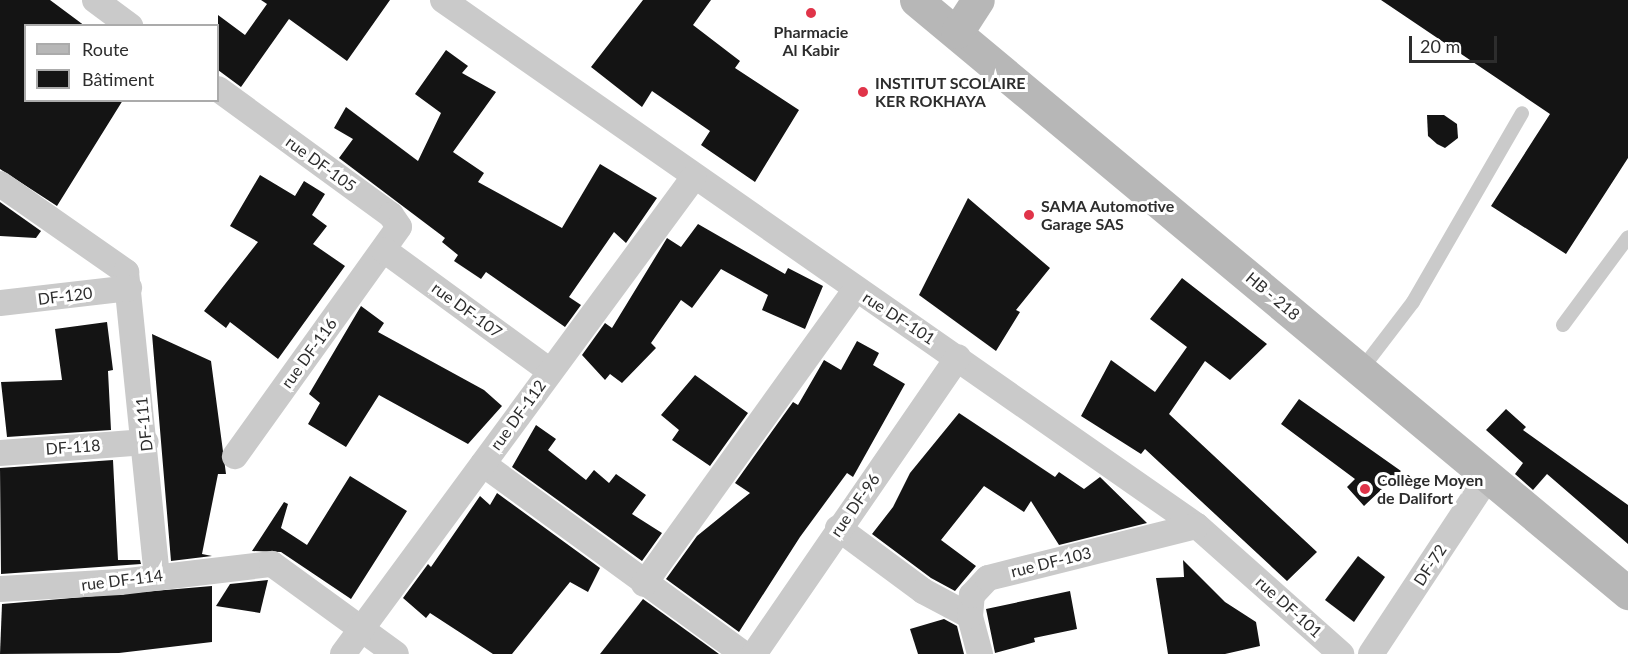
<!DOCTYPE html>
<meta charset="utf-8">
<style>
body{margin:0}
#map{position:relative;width:1628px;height:654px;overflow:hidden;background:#fff;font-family:Lato,sans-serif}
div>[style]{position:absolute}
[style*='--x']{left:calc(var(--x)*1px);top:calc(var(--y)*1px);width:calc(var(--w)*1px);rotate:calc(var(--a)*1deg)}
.building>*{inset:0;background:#141414}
.lane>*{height:14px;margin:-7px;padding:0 7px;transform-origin:7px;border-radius:7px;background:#cacaca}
.street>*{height:26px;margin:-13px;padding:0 13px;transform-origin:13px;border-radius:13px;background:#cacaca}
.secondary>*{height:33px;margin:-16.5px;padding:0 16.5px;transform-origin:16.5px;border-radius:16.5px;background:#b7b7b7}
.dots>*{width:16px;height:16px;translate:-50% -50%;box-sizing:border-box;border:3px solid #fff;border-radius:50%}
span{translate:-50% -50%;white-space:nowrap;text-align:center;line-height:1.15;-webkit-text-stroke:6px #fff;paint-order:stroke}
.poi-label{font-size:16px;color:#2d2d2d;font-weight:700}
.left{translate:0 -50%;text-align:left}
.street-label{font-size:16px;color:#2d2d2d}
.legend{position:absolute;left:24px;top:24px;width:195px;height:78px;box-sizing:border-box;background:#fff;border:2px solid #ababab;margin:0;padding:8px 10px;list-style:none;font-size:18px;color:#2d2d2d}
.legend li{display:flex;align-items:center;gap:12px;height:30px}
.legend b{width:30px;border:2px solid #ababab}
.scale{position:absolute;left:1409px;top:36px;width:88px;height:27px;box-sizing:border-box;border:3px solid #2d2d2d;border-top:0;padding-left:8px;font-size:18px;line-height:21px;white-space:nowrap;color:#2d2d2d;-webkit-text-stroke:4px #fff;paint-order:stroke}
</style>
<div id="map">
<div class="building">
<i style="clip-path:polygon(0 0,50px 0,85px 26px,26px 26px,26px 100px,123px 100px,57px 206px,0 169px)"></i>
<i style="clip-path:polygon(261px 0,390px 0,347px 61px,289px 19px,241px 87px,218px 70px,218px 15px,245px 35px,267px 4px)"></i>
<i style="clip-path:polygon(643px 0,711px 0,693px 25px,740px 61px,735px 68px,799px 110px,755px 182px,701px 145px,710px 131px,652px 91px,642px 107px,591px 67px)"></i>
<i style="clip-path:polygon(1381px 0,1628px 0,1628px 158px,1566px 254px,1491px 206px,1550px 114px)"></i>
<i style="clip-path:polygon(446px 50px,468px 66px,462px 73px,496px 92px,453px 152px,484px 173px,478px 182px,562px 228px,600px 164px,657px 198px,626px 243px,614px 232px,569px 297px,581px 305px,565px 327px,486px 272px,481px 279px,454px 261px,458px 255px,442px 242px,445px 238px,339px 158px,353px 139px,334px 128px,346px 107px,418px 161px,441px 113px,415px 94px)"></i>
<i style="clip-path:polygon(1427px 115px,1444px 115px,1457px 124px,1458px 138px,1445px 148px,1437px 144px,1428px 136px)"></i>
<i style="clip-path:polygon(260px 175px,295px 196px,304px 181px,325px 194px,312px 215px,327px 226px,313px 244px,345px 266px,278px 359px,230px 322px,226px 328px,204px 311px,258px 242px,230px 226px)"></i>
<i style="clip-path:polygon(968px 198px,1050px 268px,1016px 310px,1020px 312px,996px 351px,919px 295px)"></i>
<i style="clip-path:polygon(0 202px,41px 231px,36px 238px,0 236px)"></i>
<i style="clip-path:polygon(698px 224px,785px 274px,788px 268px,823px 286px,805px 329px,762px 310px,768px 295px,721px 269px,692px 308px,681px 300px,651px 343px,656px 348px,622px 383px,610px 374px,605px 380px,582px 355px,605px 323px,612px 328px,667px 238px,681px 247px)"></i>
<i style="clip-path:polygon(1182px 278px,1267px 344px,1230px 380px,1205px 361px,1169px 414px,1317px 552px,1287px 581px,1145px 449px,1141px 454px,1081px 416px,1111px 360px,1155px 392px,1187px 347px,1150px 319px)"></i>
<i style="clip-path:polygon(361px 306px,384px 323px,378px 332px,484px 390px,502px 406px,468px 444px,379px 395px,346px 447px,308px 424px,320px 403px,309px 394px)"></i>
<i style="clip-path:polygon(107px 322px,113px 370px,108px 371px,111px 430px,7px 437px,1px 382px,62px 380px,55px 329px)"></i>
<i style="clip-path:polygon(152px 334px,211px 361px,226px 474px,218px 474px,202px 554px,212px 556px,171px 561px)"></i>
<i style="clip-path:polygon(857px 341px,879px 353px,873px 365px,905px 384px,853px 477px,847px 473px,800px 537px,739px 632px,666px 579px,697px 536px,750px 493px,735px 483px,793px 402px,798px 405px,824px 360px,841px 370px)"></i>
<i style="clip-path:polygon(695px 375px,748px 413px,710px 466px,672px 440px,679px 430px,661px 415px)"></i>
<i style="clip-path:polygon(1299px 399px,1401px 471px,1364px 506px,1347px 487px,1355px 479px,1281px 424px)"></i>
<i style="clip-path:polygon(1506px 409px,1526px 427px,1523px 430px,1628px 505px,1628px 544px,1547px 474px,1533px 490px,1515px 474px,1523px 463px,1486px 430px)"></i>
<i style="clip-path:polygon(959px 413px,1055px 477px,1059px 472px,1084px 489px,1100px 477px,1147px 523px,1059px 545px,1031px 501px,1024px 512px,984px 486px,941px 540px,976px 566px,955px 591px,931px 578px,872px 534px,893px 507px,910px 473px)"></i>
<i style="clip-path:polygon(536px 425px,556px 439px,548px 450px,586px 480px,594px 470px,609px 483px,616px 474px,646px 495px,632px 514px,662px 533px,642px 561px,512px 467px)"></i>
<i style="clip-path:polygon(113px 460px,118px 560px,140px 560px,141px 564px,1px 574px,0 468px)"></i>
<i style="clip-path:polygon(350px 476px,407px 511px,351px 599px,281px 552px,252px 551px,284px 502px,288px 504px,281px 528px,307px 545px)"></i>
<i style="clip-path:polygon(497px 493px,600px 568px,588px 592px,570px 582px,512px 654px,493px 654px,430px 613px,426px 618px,403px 598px,428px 564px,431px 567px,480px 496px,490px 505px)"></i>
<i style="clip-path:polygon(1358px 556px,1385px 577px,1354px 622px,1325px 600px)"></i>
<i style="clip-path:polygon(1183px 560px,1225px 602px,1256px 622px,1260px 646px,1225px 654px,1168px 654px,1156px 578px,1184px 577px)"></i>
<i style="clip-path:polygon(268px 580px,260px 613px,216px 606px,230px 584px)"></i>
<i style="clip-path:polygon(212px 586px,212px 642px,119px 653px,0 654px,2px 604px)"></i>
<i style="clip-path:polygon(1070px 591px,1077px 629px,1034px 638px,1035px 642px,995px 653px,986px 609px)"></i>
<i style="clip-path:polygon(643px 599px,719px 654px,600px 654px)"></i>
<i style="clip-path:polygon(944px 619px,957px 626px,964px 654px,918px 654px,910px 629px)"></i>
</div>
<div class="lane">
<i style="--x:1563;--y:325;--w:109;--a:-53.5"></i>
<i style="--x:1361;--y:370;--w:86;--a:-52.6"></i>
<i style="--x:1413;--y:302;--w:218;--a:-60"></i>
</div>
<div class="street">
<i style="--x:95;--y:0;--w:44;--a:36.6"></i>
<i style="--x:443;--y:0;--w:919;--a:34.9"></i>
<i style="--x:1197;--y:526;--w:193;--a:41.6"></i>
<i style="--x:218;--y:89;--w:214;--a:36.1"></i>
<i style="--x:391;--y:215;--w:14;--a:56"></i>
<i style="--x:399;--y:227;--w:282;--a:125.6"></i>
<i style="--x:0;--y:184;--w:154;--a:34.9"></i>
<i style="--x:126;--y:272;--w:306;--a:84.2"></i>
<i style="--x:384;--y:250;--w:205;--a:36.1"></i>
<i style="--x:0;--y:303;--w:130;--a:-6.6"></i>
<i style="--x:0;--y:453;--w:146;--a:-4.3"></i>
<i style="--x:483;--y:464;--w:323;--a:36.1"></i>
<i style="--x:838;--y:528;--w:106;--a:36.5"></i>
<i style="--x:923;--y:591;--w:53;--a:28"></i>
<i style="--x:644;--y:584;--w:362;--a:-54.3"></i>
<i style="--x:0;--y:589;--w:120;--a:-3.3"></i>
<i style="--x:120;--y:582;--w:153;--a:-6.8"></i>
<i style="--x:272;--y:564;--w:153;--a:36"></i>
<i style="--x:343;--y:654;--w:592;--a:-53.65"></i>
<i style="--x:754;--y:654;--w:360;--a:-55.5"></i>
<i style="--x:980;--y:654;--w:39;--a:-105"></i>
<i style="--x:970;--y:616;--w:21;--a:-85"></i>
<i style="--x:972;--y:595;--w:23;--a:-47"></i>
<i style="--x:988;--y:578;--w:215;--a:-14"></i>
<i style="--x:1371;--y:654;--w:214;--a:-56.6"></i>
</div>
<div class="secondary">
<i style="--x:916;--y:0;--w:927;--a:39.79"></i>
<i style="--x:957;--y:32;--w:38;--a:-57"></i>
</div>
<div class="dots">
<i style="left:811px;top:13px;background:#e03449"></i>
<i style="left:863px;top:92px;background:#e03449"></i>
<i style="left:1029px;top:215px;background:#e03449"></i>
<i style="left:1365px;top:489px;background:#e03449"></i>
</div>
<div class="poi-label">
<span style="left:811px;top:41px">Pharmacie<br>Al Kabir</span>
<span class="left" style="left:875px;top:92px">INSTITUT SCOLAIRE<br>KER ROKHAYA</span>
<span class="left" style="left:1041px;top:215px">SAMA Automotive<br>Garage SAS</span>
<span class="left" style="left:1377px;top:489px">Collège Moyen<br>de Dalifort</span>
</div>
<div class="street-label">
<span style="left:321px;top:164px;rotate:36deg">rue DF-105</span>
<span style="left:65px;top:296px;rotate:-7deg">DF-120</span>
<span style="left:1273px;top:296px;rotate:40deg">HB - 218</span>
<span style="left:467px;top:310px;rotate:36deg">rue DF-107</span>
<span style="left:899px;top:318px;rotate:33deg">rue DF-101</span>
<span style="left:309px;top:353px;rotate:-54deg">rue DF-116</span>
<span style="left:518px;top:415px;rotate:-54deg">rue DF-112</span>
<span style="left:144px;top:424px;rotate:-96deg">DF-111</span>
<span style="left:73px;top:447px;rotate:-4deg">DF-118</span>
<span style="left:855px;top:505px;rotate:-55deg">rue DF-96</span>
<span style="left:1051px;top:562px;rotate:-14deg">rue DF-103</span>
<span style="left:1430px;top:565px;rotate:-57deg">DF-72</span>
<span style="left:122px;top:580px;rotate:-7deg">rue DF-114</span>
<span style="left:1289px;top:607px;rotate:42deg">rue DF-101</span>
</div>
<ul class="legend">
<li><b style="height:8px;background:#b7b7b7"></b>Route</li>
<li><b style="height:16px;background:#141414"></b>Bâtiment</li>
</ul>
<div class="scale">20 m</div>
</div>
